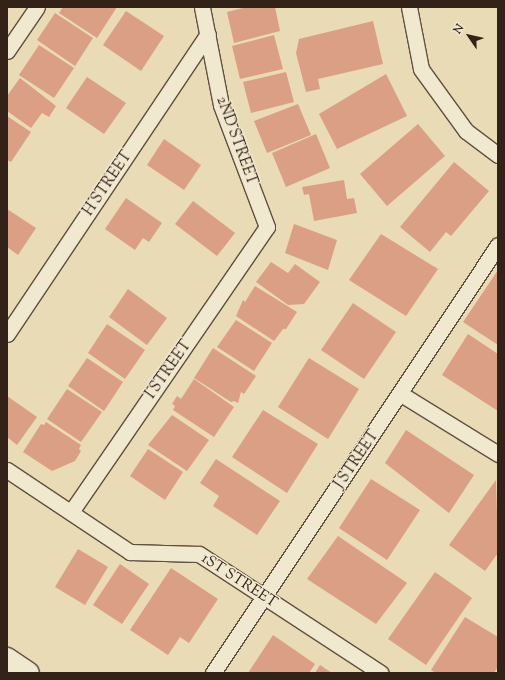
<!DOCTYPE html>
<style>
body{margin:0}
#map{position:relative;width:505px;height:680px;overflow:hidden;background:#e9dbb6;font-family:"Sorts Mill Goudy",serif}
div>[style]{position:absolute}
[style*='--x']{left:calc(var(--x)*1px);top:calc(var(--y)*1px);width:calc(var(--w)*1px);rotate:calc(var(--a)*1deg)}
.building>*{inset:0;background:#da9f84}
.roads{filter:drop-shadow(1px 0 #60503f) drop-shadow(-1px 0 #60503f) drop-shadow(0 1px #60503f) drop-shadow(0 -1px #60503f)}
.lane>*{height:15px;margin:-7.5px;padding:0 7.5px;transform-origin:7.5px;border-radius:7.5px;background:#f1e8d0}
.secondary>*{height:22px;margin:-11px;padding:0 11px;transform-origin:11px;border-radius:11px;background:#f1e8d0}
span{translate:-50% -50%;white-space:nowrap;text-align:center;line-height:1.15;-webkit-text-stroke:3px #f1e8d0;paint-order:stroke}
.street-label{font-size:15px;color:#332217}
.frame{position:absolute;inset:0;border:8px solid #332217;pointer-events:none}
.north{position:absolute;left:449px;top:16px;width:40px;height:40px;-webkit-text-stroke:3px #f1e8d0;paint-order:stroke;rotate:304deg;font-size:11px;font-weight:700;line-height:16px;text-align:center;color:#332217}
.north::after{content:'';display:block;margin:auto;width:14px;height:18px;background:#332217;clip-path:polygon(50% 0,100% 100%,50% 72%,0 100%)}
</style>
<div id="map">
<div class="building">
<i style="clip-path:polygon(63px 7px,117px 7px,97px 38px,59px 13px)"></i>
<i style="clip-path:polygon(247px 7px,275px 7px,280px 31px,234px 43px,227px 12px)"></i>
<i style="clip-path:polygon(126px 11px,164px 36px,141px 71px,103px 45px)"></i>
<i style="clip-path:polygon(55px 13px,93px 38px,75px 66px,37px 40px)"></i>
<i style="clip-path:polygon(373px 21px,383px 64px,318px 79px,320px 89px,306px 92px,296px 53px,299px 39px)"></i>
<i style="clip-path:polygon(274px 35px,283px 69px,240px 79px,232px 46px)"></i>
<i style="clip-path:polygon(39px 45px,74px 68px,54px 98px,19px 75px)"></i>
<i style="clip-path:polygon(286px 72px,294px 102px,251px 113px,243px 82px)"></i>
<i style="clip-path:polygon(386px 74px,407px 116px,337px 149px,319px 114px)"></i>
<i style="clip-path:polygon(87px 77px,126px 103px,104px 134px,66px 108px)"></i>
<i style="clip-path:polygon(20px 78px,56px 106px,49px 117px,42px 113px,31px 128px,7px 111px,7px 96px)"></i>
<i style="clip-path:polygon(298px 104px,311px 135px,267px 153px,254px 121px)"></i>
<i style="clip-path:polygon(7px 116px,31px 132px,11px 162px,7px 160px)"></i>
<i style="clip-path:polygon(418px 124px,445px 156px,387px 206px,360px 174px)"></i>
<i style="clip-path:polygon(316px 134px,330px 168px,286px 187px,272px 153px)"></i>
<i style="clip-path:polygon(164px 139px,201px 165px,184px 190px,147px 165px)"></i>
<i style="clip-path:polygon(454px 162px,489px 191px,451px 236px,446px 232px,430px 252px,400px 227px)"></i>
<i style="clip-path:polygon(344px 180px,347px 199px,354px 198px,357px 213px,314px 221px,309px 194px,304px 195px,302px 187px)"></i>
<i style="clip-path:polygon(126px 198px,162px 223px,149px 242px,143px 238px,135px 250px,105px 229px)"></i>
<i style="clip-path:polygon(193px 201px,235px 233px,217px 256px,175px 224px)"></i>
<i style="clip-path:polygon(7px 209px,36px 228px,18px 255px,7px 247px)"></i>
<i style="clip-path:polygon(294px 224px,337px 240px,328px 270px,285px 253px)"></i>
<i style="clip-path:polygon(381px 234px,438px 269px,406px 316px,349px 280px)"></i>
<i style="clip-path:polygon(271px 262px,288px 273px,295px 264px,320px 282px,304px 304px,288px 305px,256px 282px)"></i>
<i style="clip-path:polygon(498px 270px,498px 345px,463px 322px)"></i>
<i style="clip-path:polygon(255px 286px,297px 312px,286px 329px,283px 329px,274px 341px,236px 316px,243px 300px,245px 302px)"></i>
<i style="clip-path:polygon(128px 289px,167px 318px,147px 345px,109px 317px)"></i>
<i style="clip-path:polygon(353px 303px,396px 332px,364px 379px,321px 350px)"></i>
<i style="clip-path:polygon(236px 320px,272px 343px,254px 371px,217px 347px)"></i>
<i style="clip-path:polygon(107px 324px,145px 350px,125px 379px,88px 353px)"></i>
<i style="clip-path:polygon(468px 334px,498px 354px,498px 411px,442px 375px)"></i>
<i style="clip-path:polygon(213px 348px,256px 376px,244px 394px,241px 392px,238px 403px,234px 401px,231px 402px,194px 378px)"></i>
<i style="clip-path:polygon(87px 358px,123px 382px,104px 411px,68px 386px)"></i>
<i style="clip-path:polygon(309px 358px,359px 389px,328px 439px,278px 407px)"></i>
<i style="clip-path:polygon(194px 379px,234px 407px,214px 437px,173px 410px,175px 406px,172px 404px,177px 396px,181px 399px)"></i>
<i style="clip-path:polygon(67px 389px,102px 412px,81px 442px,47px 419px)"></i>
<i style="clip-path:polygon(7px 396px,37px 417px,17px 445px,7px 437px)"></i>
<i style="clip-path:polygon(263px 410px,318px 444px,287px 493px,232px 457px)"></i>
<i style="clip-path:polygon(172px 415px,209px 440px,187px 471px,148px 445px)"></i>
<i style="clip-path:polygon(46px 422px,81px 445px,79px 449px,81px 451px,75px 461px,52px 471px,23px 452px,41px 424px,44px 425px)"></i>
<i style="clip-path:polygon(406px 430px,474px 475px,449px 513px,385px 463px)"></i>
<i style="clip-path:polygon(148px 449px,183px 472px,165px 500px,130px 476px)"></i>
<i style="clip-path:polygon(216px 459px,280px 501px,257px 535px,213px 506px,219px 496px,200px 483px)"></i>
<i style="clip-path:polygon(371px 479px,420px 510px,387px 560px,339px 528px)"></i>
<i style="clip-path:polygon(496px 480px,498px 553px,485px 571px,449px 545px)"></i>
<i style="clip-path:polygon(338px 536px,407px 583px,376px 624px,307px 579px)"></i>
<i style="clip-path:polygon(78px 549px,108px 567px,85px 605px,55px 587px)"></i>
<i style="clip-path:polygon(120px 564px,149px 584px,122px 624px,93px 605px)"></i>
<i style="clip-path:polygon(171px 568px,218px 599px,189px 643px,180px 637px,168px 655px,130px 630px)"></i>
<i style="clip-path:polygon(435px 572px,472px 598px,426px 665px,388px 639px)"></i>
<i style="clip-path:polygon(465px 617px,498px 637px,498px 667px,494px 673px,436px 673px,431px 670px)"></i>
<i style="clip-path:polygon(273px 635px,315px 664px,309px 673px,248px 673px)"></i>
<i style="clip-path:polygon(320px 665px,332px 673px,315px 673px)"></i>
</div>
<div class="roads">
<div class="lane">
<i style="--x:409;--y:7;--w:63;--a:79"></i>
<i style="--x:421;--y:69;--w:77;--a:54"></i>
<i style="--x:466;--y:131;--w:40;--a:37"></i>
<i style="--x:7;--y:51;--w:53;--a:-55.7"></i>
<i style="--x:7;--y:334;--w:361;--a:-56.2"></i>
<i style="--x:401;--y:394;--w:114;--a:31.7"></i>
<i style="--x:7;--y:470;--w:148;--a:33.7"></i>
<i style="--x:130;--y:552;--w:69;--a:1.7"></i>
<i style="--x:199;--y:554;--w:217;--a:33.2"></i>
<i style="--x:71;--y:512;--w:346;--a:-55.5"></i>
<i style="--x:267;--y:227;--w:130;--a:-110.7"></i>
<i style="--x:221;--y:105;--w:100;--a:-101"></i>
<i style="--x:213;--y:673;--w:514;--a:-56.34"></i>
</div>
<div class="secondary">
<i style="--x:7;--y:659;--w:25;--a:34"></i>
</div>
</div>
<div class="street-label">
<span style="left:236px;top:141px;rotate:70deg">2ND STREET</span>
<span style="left:108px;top:184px;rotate:-56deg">H STREET</span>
<span style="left:169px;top:370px;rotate:-55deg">I STREET</span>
<span style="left:357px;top:460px;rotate:-56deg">J STREET</span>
<span style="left:239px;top:581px;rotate:33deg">1ST STREET</span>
</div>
<div class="frame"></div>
<div class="north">N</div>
</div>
